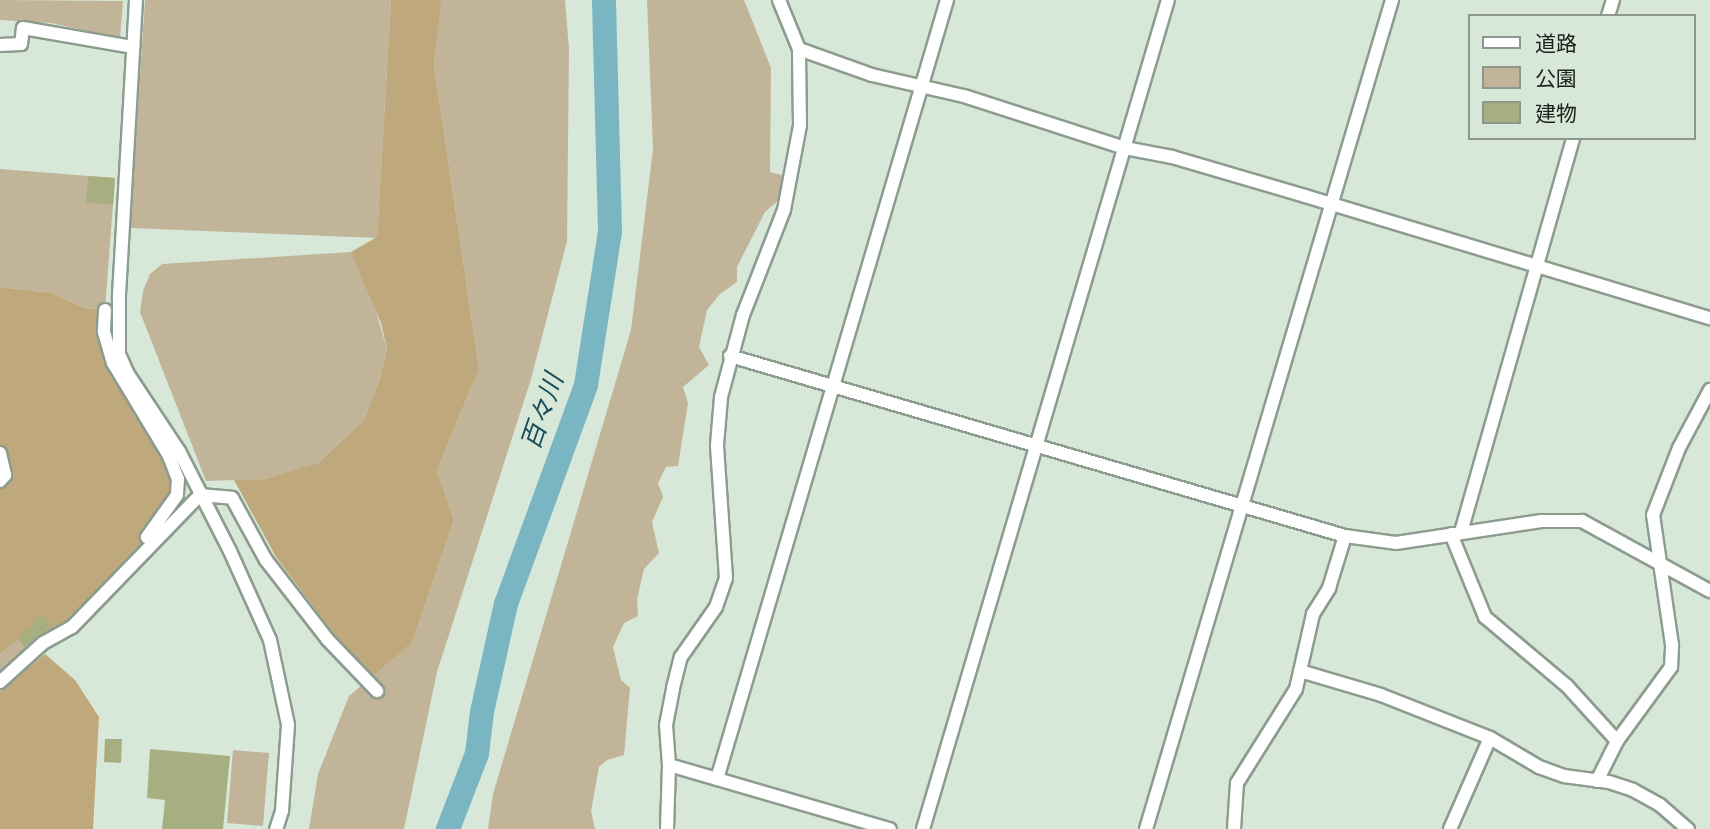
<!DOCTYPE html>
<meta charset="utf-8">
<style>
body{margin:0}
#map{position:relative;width:1710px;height:829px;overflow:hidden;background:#d7e8d9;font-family:Jost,"Noto Sans JP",sans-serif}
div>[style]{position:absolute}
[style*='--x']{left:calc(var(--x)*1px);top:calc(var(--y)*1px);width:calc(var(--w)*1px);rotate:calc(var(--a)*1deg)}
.green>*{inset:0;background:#c2b499}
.forest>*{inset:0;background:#c0a87d}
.river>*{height:24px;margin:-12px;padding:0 12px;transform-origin:12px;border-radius:12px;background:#7ab5c4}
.building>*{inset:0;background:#a7af80}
.roads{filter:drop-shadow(2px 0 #8c9c8e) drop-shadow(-2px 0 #8c9c8e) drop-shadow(0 2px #8c9c8e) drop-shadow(0 -2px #8c9c8e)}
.street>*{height:12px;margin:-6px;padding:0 6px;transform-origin:6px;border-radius:6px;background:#fff}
span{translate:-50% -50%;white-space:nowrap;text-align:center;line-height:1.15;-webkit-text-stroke:7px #d7e8d9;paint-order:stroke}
.water-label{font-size:26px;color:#1b4e59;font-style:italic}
.legend{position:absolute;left:1468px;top:14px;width:228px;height:126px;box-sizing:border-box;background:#d7e8d9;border:2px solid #8c988d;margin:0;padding:9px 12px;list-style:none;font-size:21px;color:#1b211c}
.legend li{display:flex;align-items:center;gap:14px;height:35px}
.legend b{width:35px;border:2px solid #8c988d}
</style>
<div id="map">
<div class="green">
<i style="clip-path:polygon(0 0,123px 1px,120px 38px,51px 23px,0 20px)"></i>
<i style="clip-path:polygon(145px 0,391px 0,377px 238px,130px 228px)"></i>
<i style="clip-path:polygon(440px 0,565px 0,569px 49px,567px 241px,531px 379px,437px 672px,404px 829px,309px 829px,318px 774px,349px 696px,412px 643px,454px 520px,437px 470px,479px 369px,434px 65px)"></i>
<i style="clip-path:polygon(647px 0,744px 0,771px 68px,770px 172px,785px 176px,782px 197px,765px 212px,737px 267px,737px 282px,720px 294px,707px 310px,699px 347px,709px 365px,683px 387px,688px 403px,678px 466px,666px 467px,658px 483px,663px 497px,652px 522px,659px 553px,644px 569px,637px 600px,638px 616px,624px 623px,613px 647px,621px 680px,630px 688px,624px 755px,607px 760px,599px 767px,591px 811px,595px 829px,488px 829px,493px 794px,631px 330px,653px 149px)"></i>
<i style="clip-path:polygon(0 169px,115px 178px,105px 310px,85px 308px,52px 293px,0 287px)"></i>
<i style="clip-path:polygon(351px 252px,371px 294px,387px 349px,379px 381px,364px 420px,318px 463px,294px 473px,266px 479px,206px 481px,140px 312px,143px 291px,150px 274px,162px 264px)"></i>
<i style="clip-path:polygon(34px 636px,41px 641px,0 677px,0 654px,19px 639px)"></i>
<i style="clip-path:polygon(233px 750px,269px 753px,263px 826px,227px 823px)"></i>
</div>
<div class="forest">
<i style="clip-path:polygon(391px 0,441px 0,434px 65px,479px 369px,437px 470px,454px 520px,412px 643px,373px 676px,345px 649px,276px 557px,234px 480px,266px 479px,318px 463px,364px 420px,379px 381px,387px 349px,381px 323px,351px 252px,377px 237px)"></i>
<i style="clip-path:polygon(0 287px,52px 293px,85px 308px,105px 310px,104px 332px,178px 479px,156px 527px,77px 613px,41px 641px,34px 636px,19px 639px,0 654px)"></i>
<i style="clip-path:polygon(45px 654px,75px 680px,99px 717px,93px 829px,0 829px,0 691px)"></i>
</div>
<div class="river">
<i style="--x:448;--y:829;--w:80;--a:-68.9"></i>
<i style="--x:477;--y:754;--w:42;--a:-83.2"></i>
<i style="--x:482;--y:712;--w:111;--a:-77.5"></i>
<i style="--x:506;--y:604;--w:233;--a:-69.9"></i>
<i style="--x:586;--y:385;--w:156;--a:-81.1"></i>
<i style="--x:610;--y:231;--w:231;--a:-91.5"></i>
</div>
<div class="building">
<i style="clip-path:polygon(88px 176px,115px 178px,113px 205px,86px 202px)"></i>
<i style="clip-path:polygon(43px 615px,51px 625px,25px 647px,17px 638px)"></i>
<i style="clip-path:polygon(105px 739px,122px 739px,121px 763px,104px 762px)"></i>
<i style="clip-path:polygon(150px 749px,230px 756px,223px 829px,162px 829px,165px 800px,147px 798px)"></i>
</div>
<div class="roads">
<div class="street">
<i style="--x:136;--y:0;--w:299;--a:93.3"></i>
<i style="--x:119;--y:299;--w:55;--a:90"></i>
<i style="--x:119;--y:354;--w:22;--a:66"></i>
<i style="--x:128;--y:374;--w:92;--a:56.5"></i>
<i style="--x:179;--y:451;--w:112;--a:63"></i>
<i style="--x:230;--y:551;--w:98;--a:65.8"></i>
<i style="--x:270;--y:640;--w:87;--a:78"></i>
<i style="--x:288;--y:725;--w:86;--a:94"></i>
<i style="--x:282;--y:811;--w:19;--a:108"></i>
<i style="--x:1608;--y:16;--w:17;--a:-73"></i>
<i style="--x:0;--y:45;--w:21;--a:-3"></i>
<i style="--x:21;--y:44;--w:16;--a:-83"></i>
<i style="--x:23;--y:28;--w:112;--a:9.8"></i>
<i style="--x:799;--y:49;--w:77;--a:19.6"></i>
<i style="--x:872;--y:75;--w:94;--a:12.9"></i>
<i style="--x:964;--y:96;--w:169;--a:17.9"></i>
<i style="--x:1125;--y:148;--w:48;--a:10.8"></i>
<i style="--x:1172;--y:157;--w:139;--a:16.3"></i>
<i style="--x:1305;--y:196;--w:423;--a:16.8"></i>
<i style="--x:105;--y:310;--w:22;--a:93"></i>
<i style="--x:104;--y:332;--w:32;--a:74"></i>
<i style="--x:113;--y:363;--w:109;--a:58.9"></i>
<i style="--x:169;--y:456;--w:25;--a:69"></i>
<i style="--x:178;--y:479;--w:16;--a:94"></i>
<i style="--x:177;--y:495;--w:52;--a:125.5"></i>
<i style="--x:730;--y:356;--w:641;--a:16.31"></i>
<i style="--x:1345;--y:536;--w:51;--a:7.8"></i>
<i style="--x:1396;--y:543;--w:147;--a:-8.6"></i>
<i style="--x:1541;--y:521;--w:41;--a:0"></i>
<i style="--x:1582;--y:521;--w:146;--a:28.7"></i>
<i style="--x:0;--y:453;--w:23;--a:77"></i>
<i style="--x:5;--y:475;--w:8;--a:130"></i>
<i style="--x:1461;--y:532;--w:410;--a:-74.1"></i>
<i style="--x:1451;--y:534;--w:90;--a:67.7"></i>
<i style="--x:1485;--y:617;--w:107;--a:40.1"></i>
<i style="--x:1567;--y:686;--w:74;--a:47.7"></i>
<i style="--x:1300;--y:671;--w:84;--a:16.5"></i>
<i style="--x:1381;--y:695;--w:117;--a:21.5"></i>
<i style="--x:0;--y:682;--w:58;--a:-42.2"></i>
<i style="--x:43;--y:643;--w:33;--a:-29"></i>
<i style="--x:72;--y:627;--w:184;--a:-45.9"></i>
<i style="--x:200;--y:495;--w:32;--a:5"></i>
<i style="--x:232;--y:498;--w:71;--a:61.3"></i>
<i style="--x:266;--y:560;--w:101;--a:52.2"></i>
<i style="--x:328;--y:640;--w:71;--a:46.1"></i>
<i style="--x:669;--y:765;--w:230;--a:16.2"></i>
<i style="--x:717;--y:779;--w:812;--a:-73.55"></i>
<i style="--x:1597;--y:781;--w:45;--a:-63.4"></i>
<i style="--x:1617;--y:741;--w:92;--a:-53.9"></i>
<i style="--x:1671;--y:667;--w:22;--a:-87"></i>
<i style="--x:1672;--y:645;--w:131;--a:-98.3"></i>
<i style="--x:1653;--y:515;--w:72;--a:-68.8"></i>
<i style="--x:1679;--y:448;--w:66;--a:-61.9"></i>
<i style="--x:667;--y:829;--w:64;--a:-88.2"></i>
<i style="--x:669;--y:765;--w:40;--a:-94.3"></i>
<i style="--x:666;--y:725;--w:38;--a:-79"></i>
<i style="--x:673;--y:688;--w:32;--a:-76"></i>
<i style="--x:681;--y:657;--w:61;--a:-55"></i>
<i style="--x:716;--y:607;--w:31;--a:-71"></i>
<i style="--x:726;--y:578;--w:133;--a:-93.9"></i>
<i style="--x:717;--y:445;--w:48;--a:-85.2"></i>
<i style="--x:721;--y:397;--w:85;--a:-75"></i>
<i style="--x:743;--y:315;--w:113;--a:-68.7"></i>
<i style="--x:784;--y:210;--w:86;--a:-79.3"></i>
<i style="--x:800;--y:125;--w:76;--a:-90.8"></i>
<i style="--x:799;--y:49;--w:53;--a:-112.2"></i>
<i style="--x:923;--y:829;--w:864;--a:-73.54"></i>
<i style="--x:1146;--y:829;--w:865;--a:-73.47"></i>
<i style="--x:1234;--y:829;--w:46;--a:-86.3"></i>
<i style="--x:1237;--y:783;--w:111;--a:-57.9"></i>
<i style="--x:1296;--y:689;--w:77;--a:-77.2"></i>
<i style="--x:1313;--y:614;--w:31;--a:-58"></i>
<i style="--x:1329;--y:588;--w:54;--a:-72.9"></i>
<i style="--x:1450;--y:829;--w:99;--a:-66.3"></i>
<i style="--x:1490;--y:738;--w:57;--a:30.6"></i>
<i style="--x:1539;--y:767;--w:27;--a:20"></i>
<i style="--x:1564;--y:776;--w:45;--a:7.6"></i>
<i style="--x:1609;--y:782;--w:25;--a:18"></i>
<i style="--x:1633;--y:790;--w:31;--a:29"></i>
<i style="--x:1660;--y:805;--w:37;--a:41"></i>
</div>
</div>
<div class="water-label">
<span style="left:543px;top:412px;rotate:-71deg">百々川</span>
</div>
<ul class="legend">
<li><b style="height:9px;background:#fff"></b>道路</li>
<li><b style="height:19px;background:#c2b499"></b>公園</li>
<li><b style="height:19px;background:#a7af80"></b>建物</li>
</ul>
</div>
